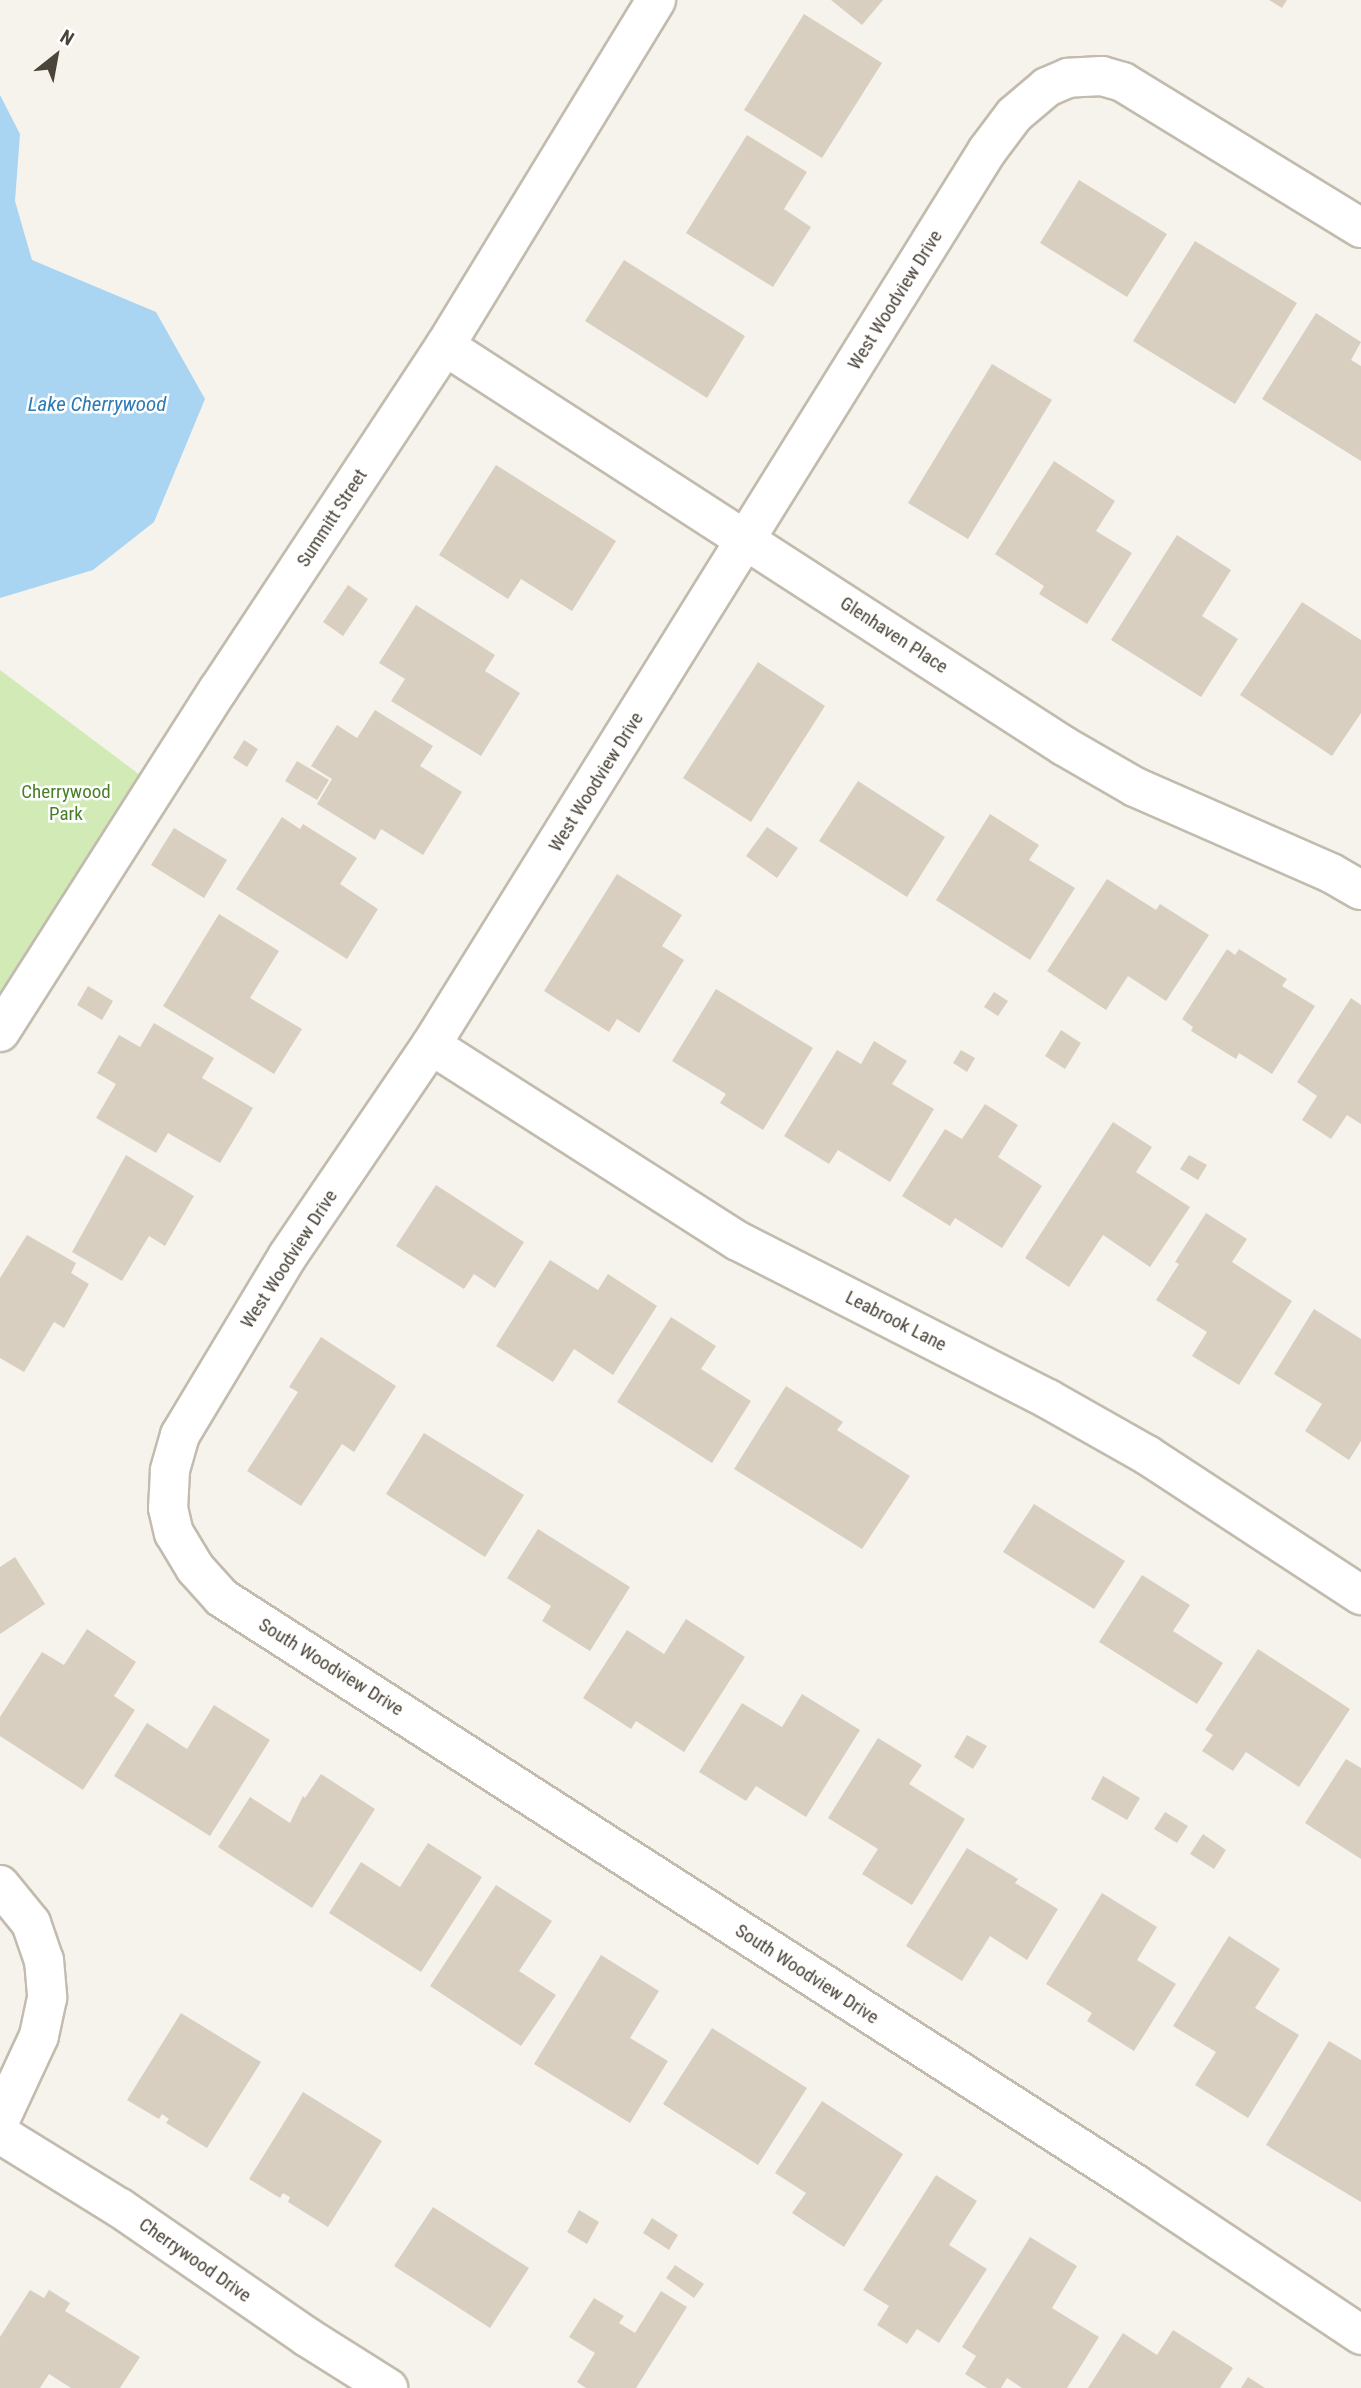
<!DOCTYPE html>
<style>
body{margin:0}
#map{position:relative;width:1361px;height:2388px;overflow:hidden;background:#f6f3ec;font-family:"Roboto Condensed",sans-serif}
div>[style]{position:absolute}
[style*='--x']{left:calc(var(--x)*1px);top:calc(var(--y)*1px);width:calc(var(--w)*1px);rotate:calc(var(--a)*1deg)}
.green>*{inset:0;background:#d2eab5}
.water>*{inset:0;background:#a9d4f2}
.building>*{inset:0;background:#d8cfc1}
.roads{filter:drop-shadow(2px 0 #c2bbae) drop-shadow(-2px 0 #c2bbae) drop-shadow(0 2px #c2bbae) drop-shadow(0 -2px #c2bbae)}
.minor>*{height:38px;margin:-19px;padding:0 19px;transform-origin:19px;border-radius:19px;background:#fff}
span{translate:-50% -50%;white-space:nowrap;text-align:center;line-height:1.15;-webkit-text-stroke:5px #fff;paint-order:stroke}
.street-label{font-size:19px;color:#4b4439}
.park-label{font-size:19px;color:#4a7f2a}
.water-label{font-size:21px;color:#2e7ab2;font-style:italic}
.north{position:absolute;left:21px;top:21px;width:70px;height:70px;-webkit-text-stroke:5px #fff;paint-order:stroke;rotate:31deg;font-size:19px;font-weight:700;line-height:28px;text-align:center;color:#4b4439}
.north::after{content:'';display:block;margin:auto;width:24px;height:32px;background:#4b4439;clip-path:polygon(50% 0,100% 100%,50% 72%,0 100%)}
</style>
<div id="map">
<div class="green">
<i style="clip-path:polygon(0 670px,156px 787px,0 1032px)"></i>
</div>
<div class="water">
<i style="clip-path:polygon(0 95px,20px 134px,15px 201px,32px 260px,156px 312px,205px 399px,154px 522px,93px 570px,0 598px)"></i>
</div>
<div class="building">
<i style="clip-path:polygon(831px 0,883px 0,862px 25px)"></i>
<i style="clip-path:polygon(1269px 0,1287px 0,1282px 8px)"></i>
<i style="clip-path:polygon(804px 14px,882px 63px,822px 158px,744px 110px)"></i>
<i style="clip-path:polygon(747px 135px,807px 172px,784px 209px,811px 227px,773px 287px,686px 233px)"></i>
<i style="clip-path:polygon(1079px 180px,1167px 234px,1127px 297px,1040px 243px)"></i>
<i style="clip-path:polygon(1195px 241px,1297px 303px,1235px 404px,1133px 341px)"></i>
<i style="clip-path:polygon(624px 260px,745px 336px,707px 398px,585px 321px)"></i>
<i style="clip-path:polygon(1316px 313px,1361px 342px,1351px 360px,1361px 366px,1361px 461px,1262px 399px)"></i>
<i style="clip-path:polygon(992px 364px,1052px 400px,968px 539px,908px 503px)"></i>
<i style="clip-path:polygon(1054px 461px,1115px 501px,1096px 531px,1132px 553px,1087px 624px,1039px 594px,1044px 586px,995px 554px)"></i>
<i style="clip-path:polygon(496px 465px,616px 541px,572px 611px,521px 579px,508px 599px,439px 555px)"></i>
<i style="clip-path:polygon(1177px 535px,1231px 570px,1202px 616px,1238px 639px,1201px 697px,1111px 640px)"></i>
<i style="clip-path:polygon(348px 585px,368px 599px,343px 636px,323px 622px)"></i>
<i style="clip-path:polygon(1302px 602px,1361px 640px,1361px 713px,1332px 756px,1240px 695px)"></i>
<i style="clip-path:polygon(416px 605px,495px 655px,485px 671px,520px 693px,481px 756px,391px 701px,405px 679px,379px 663px)"></i>
<i style="clip-path:polygon(758px 662px,825px 706px,751px 822px,683px 778px)"></i>
<i style="clip-path:polygon(375px 710px,433px 746px,420px 766px,462px 792px,423px 855px,381px 829px,375px 840px,317px 804px,332px 779px,311px 766px,337px 725px,357px 738px)"></i>
<i style="clip-path:polygon(244px 740px,258px 749px,247px 767px,233px 758px)"></i>
<i style="clip-path:polygon(297px 761px,329px 780px,317px 800px,285px 781px)"></i>
<i style="clip-path:polygon(858px 781px,945px 837px,907px 897px,819px 841px)"></i>
<i style="clip-path:polygon(990px 814px,1039px 845px,1029px 860px,1075px 888px,1030px 960px,936px 900px)"></i>
<i style="clip-path:polygon(282px 817px,300px 829px,303px 824px,357px 858px,340px 884px,378px 909px,347px 959px,236px 889px)"></i>
<i style="clip-path:polygon(767px 827px,798px 848px,777px 878px,746px 856px)"></i>
<i style="clip-path:polygon(174px 828px,227px 860px,204px 898px,151px 865px)"></i>
<i style="clip-path:polygon(617px 874px,682px 915px,662px 946px,684px 960px,639px 1033px,617px 1019px,609px 1032px,544px 991px)"></i>
<i style="clip-path:polygon(1107px 879px,1156px 910px,1160px 904px,1209px 935px,1166px 1001px,1128px 976px,1106px 1010px,1047px 971px)"></i>
<i style="clip-path:polygon(219px 914px,279px 951px,250px 998px,302px 1029px,274px 1074px,163px 1006px)"></i>
<i style="clip-path:polygon(1227px 949px,1235px 955px,1239px 949px,1287px 979px,1282px 986px,1315px 1006px,1272px 1074px,1239px 1053px,1236px 1059px,1191px 1031px,1193px 1027px,1182px 1019px)"></i>
<i style="clip-path:polygon(88px 986px,113px 1001px,102px 1020px,77px 1005px)"></i>
<i style="clip-path:polygon(716px 989px,813px 1048px,763px 1130px,720px 1103px,726px 1094px,672px 1061px)"></i>
<i style="clip-path:polygon(994px 992px,1008px 1001px,998px 1016px,984px 1007px)"></i>
<i style="clip-path:polygon(1351px 998px,1361px 1005px,1361px 1124px,1347px 1115px,1331px 1139px,1302px 1120px,1317px 1096px,1297px 1082px)"></i>
<i style="clip-path:polygon(154px 1023px,214px 1058px,202px 1078px,253px 1108px,220px 1163px,168px 1133px,156px 1153px,96px 1118px,116px 1084px,97px 1073px,119px 1035px,140px 1047px)"></i>
<i style="clip-path:polygon(1061px 1030px,1081px 1043px,1065px 1069px,1045px 1056px)"></i>
<i style="clip-path:polygon(874px 1041px,907px 1061px,892px 1084px,934px 1109px,890px 1182px,838px 1150px,829px 1164px,784px 1136px,837px 1050px,861px 1064px)"></i>
<i style="clip-path:polygon(961px 1050px,975px 1058px,967px 1072px,953px 1063px)"></i>
<i style="clip-path:polygon(985px 1104px,1018px 1125px,998px 1157px,1042px 1186px,1002px 1248px,955px 1218px,950px 1226px,902px 1196px,945px 1129px,962px 1139px)"></i>
<i style="clip-path:polygon(1113px 1122px,1152px 1147px,1136px 1172px,1190px 1207px,1150px 1267px,1103px 1235px,1069px 1287px,1025px 1258px)"></i>
<i style="clip-path:polygon(126px 1155px,194px 1196px,165px 1246px,149px 1236px,122px 1281px,72px 1252px)"></i>
<i style="clip-path:polygon(1189px 1155px,1207px 1165px,1198px 1180px,1180px 1169px)"></i>
<i style="clip-path:polygon(436px 1185px,524px 1242px,495px 1288px,474px 1274px,464px 1289px,396px 1246px)"></i>
<i style="clip-path:polygon(1206px 1213px,1247px 1239px,1232px 1262px,1292px 1301px,1239px 1385px,1192px 1356px,1207px 1332px,1156px 1300px,1179px 1264px,1175px 1262px)"></i>
<i style="clip-path:polygon(27px 1235px,76px 1263px,71px 1273px,89px 1284px,64px 1328px,54px 1322px,24px 1372px,0 1358px,0 1278px)"></i>
<i style="clip-path:polygon(550px 1260px,598px 1290px,608px 1274px,657px 1306px,613px 1375px,574px 1349px,553px 1382px,496px 1346px)"></i>
<i style="clip-path:polygon(1314px 1309px,1361px 1339px,1361px 1441px,1349px 1460px,1305px 1431px,1322px 1404px,1274px 1374px)"></i>
<i style="clip-path:polygon(671px 1317px,716px 1346px,701px 1369px,751px 1401px,712px 1463px,617px 1402px)"></i>
<i style="clip-path:polygon(321px 1337px,396px 1386px,354px 1452px,342px 1444px,301px 1506px,247px 1471px,298px 1392px,289px 1387px)"></i>
<i style="clip-path:polygon(786px 1386px,843px 1422px,837px 1430px,910px 1476px,862px 1549px,734px 1469px)"></i>
<i style="clip-path:polygon(424px 1433px,524px 1495px,485px 1557px,386px 1494px)"></i>
<i style="clip-path:polygon(1034px 1504px,1125px 1561px,1094px 1609px,1003px 1552px)"></i>
<i style="clip-path:polygon(538px 1529px,630px 1587px,590px 1651px,542px 1621px,551px 1606px,507px 1578px)"></i>
<i style="clip-path:polygon(15px 1557px,45px 1604px,0 1634px,0 1567px)"></i>
<i style="clip-path:polygon(1142px 1575px,1190px 1605px,1173px 1631px,1223px 1663px,1197px 1704px,1099px 1642px)"></i>
<i style="clip-path:polygon(686px 1619px,745px 1657px,684px 1752px,636px 1721px,631px 1729px,583px 1698px,627px 1630px,664px 1654px)"></i>
<i style="clip-path:polygon(87px 1629px,136px 1662px,114px 1696px,135px 1710px,83px 1790px,0 1736px,0 1717px,42px 1652px,64px 1665px)"></i>
<i style="clip-path:polygon(1258px 1649px,1350px 1709px,1299px 1787px,1246px 1752px,1233px 1771px,1202px 1751px,1213px 1735px,1205px 1730px)"></i>
<i style="clip-path:polygon(802px 1694px,860px 1730px,806px 1817px,756px 1786px,746px 1801px,699px 1772px,742px 1703px,782px 1727px)"></i>
<i style="clip-path:polygon(214px 1705px,270px 1740px,210px 1836px,114px 1776px,147px 1723px,187px 1749px)"></i>
<i style="clip-path:polygon(967px 1735px,987px 1746px,973px 1769px,954px 1757px)"></i>
<i style="clip-path:polygon(878px 1738px,922px 1765px,909px 1784px,965px 1819px,912px 1905px,862px 1874px,878px 1849px,828px 1818px)"></i>
<i style="clip-path:polygon(1346px 1759px,1361px 1768px,1361px 1859px,1305px 1823px)"></i>
<i style="clip-path:polygon(321px 1774px,375px 1809px,312px 1908px,218px 1847px,250px 1797px,290px 1823px,303px 1796px,305px 1798px)"></i>
<i style="clip-path:polygon(1103px 1776px,1140px 1798px,1127px 1820px,1091px 1799px)"></i>
<i style="clip-path:polygon(1165px 1812px,1188px 1826px,1177px 1843px,1154px 1829px)"></i>
<i style="clip-path:polygon(1203px 1834px,1226px 1850px,1214px 1869px,1190px 1854px)"></i>
<i style="clip-path:polygon(428px 1843px,482px 1877px,421px 1972px,329px 1913px,361px 1862px,400px 1887px)"></i>
<i style="clip-path:polygon(967px 1848px,1018px 1879px,1015px 1883px,1058px 1909px,1027px 1960px,990px 1936px,962px 1981px,906px 1946px)"></i>
<i style="clip-path:polygon(496px 1885px,552px 1921px,519px 1971px,556px 1995px,521px 2046px,430px 1986px)"></i>
<i style="clip-path:polygon(1102px 1893px,1157px 1927px,1137px 1960px,1176px 1984px,1134px 2051px,1087px 2021px,1092px 2013px,1046px 1984px)"></i>
<i style="clip-path:polygon(1229px 1936px,1280px 1969px,1255px 2008px,1299px 2035px,1248px 2118px,1195px 2085px,1216px 2052px,1173px 2026px)"></i>
<i style="clip-path:polygon(601px 1955px,659px 1991px,630px 2038px,668px 2061px,630px 2123px,534px 2064px)"></i>
<i style="clip-path:polygon(181px 2013px,261px 2062px,207px 2148px,166px 2123px,169px 2119px,162px 2114px,159px 2119px,127px 2100px)"></i>
<i style="clip-path:polygon(712px 2028px,807px 2088px,758px 2165px,663px 2104px)"></i>
<i style="clip-path:polygon(1329px 2041px,1361px 2060px,1361px 2202px,1266px 2145px)"></i>
<i style="clip-path:polygon(303px 2092px,382px 2141px,328px 2227px,288px 2202px,290px 2197px,283px 2193px,280px 2198px,249px 2179px)"></i>
<i style="clip-path:polygon(822px 2101px,903px 2154px,844px 2247px,792px 2213px,806px 2193px,775px 2173px)"></i>
<i style="clip-path:polygon(936px 2175px,977px 2201px,949px 2245px,987px 2269px,939px 2343px,917px 2329px,907px 2344px,877px 2325px,889px 2306px,863px 2290px)"></i>
<i style="clip-path:polygon(433px 2207px,529px 2268px,490px 2328px,394px 2266px)"></i>
<i style="clip-path:polygon(579px 2210px,599px 2222px,587px 2244px,567px 2232px)"></i>
<i style="clip-path:polygon(652px 2218px,678px 2235px,669px 2250px,643px 2233px)"></i>
<i style="clip-path:polygon(1030px 2237px,1077px 2266px,1052px 2308px,1099px 2337px,1067px 2388px,1022px 2388px,1007px 2378px,1001px 2388px,987px 2388px,965px 2374px,976px 2356px,962px 2347px)"></i>
<i style="clip-path:polygon(675px 2265px,704px 2284px,694px 2298px,666px 2278px)"></i>
<i style="clip-path:polygon(30px 2290px,44px 2298px,49px 2290px,70px 2303px,65px 2311px,140px 2357px,120px 2388px,71px 2388px,49px 2374px,40px 2388px,0 2388px,0 2337px)"></i>
<i style="clip-path:polygon(661px 2291px,687px 2307px,636px 2388px,586px 2388px,577px 2382px,595px 2353px,569px 2337px,594px 2298px,624px 2316px,619px 2323px,635px 2333px)"></i>
<i style="clip-path:polygon(1173px 2330px,1233px 2368px,1220px 2388px,1088px 2388px,1123px 2333px,1157px 2355px)"></i>
<i style="clip-path:polygon(1248px 2377px,1265px 2388px,1241px 2388px)"></i>
</div>
<div class="roads">
<div class="minor">
<i style="--x:1361;--y:228;--w:279;--a:-148.5"></i>
<i style="--x:1123;--y:82;--w:22;--a:-164"></i>
<i style="--x:1102;--y:76;--w:34;--a:177"></i>
<i style="--x:1068;--y:78;--w:23;--a:157"></i>
<i style="--x:1047;--y:87;--w:43;--a:139.7"></i>
<i style="--x:1014;--y:115;--w:45;--a:126.9"></i>
<i style="--x:987;--y:151;--w:1053;--a:121.88"></i>
<i style="--x:431;--y:1045;--w:256;--a:124.2"></i>
<i style="--x:287;--y:1257;--w:208;--a:121"></i>
<i style="--x:180;--y:1435;--w:37;--a:106"></i>
<i style="--x:170;--y:1471;--w:37;--a:93"></i>
<i style="--x:168;--y:1508;--w:26;--a:77"></i>
<i style="--x:174;--y:1533;--w:41;--a:59"></i>
<i style="--x:195;--y:1568;--w:40;--a:48"></i>
<i style="--x:222;--y:1598;--w:1085;--a:32.69"></i>
<i style="--x:1135;--y:2184;--w:272;--a:33.7"></i>
<i style="--x:445;--y:346;--w:737;--a:32.87"></i>
<i style="--x:1064;--y:746;--w:82;--a:30"></i>
<i style="--x:1135;--y:787;--w:214;--a:23.7"></i>
<i style="--x:1331;--y:873;--w:34;--a:30"></i>
<i style="--x:0;--y:1032;--w:406;--a:-57.5"></i>
<i style="--x:218;--y:690;--w:412;--a:-56.6"></i>
<i style="--x:445;--y:346;--w:405;--a:-58.6"></i>
<i style="--x:431;--y:1045;--w:364;--a:32.6"></i>
<i style="--x:738;--y:1241;--w:348;--a:27"></i>
<i style="--x:1048;--y:1399;--w:114;--a:29.5"></i>
<i style="--x:1147;--y:1455;--w:256;--a:33.2"></i>
<i style="--x:0;--y:1885;--w:49;--a:50.8"></i>
<i style="--x:31;--y:1923;--w:39;--a:71"></i>
<i style="--x:44;--y:1960;--w:38;--a:85"></i>
<i style="--x:47;--y:1998;--w:39;--a:102"></i>
<i style="--x:39;--y:2036;--w:93;--a:114.9"></i>
<i style="--x:0;--y:2134;--w:141;--a:31.7"></i>
<i style="--x:120;--y:2208;--w:227;--a:34.6"></i>
<i style="--x:307;--y:2337;--w:96;--a:32.2"></i>
</div>
</div>
<div class="street-label">
<span style="left:895px;top:300px;rotate:-58deg">West Woodview Drive</span>
<span style="left:332px;top:518px;rotate:-57deg">Summitt Street</span>
<span style="left:894px;top:635px;rotate:33deg">Glenhaven Place</span>
<span style="left:596px;top:782px;rotate:-58deg">West Woodview Drive</span>
<span style="left:289px;top:1259px;rotate:-57deg">West Woodview Drive</span>
<span style="left:896px;top:1321px;rotate:27deg">Leabrook Lane</span>
<span style="left:331px;top:1667px;rotate:32deg">South Woodview Drive</span>
<span style="left:807px;top:1974px;rotate:33deg">South Woodview Drive</span>
<span style="left:195px;top:2260px;rotate:35deg">Cherrywood Drive</span>
</div>
<div class="park-label">
<span style="left:66px;top:803px">Cherrywood<br>Park</span>
</div>
<div class="water-label">
<span style="left:97px;top:404px">Lake Cherrywood</span>
</div>
<div class="north">N</div>
</div>
